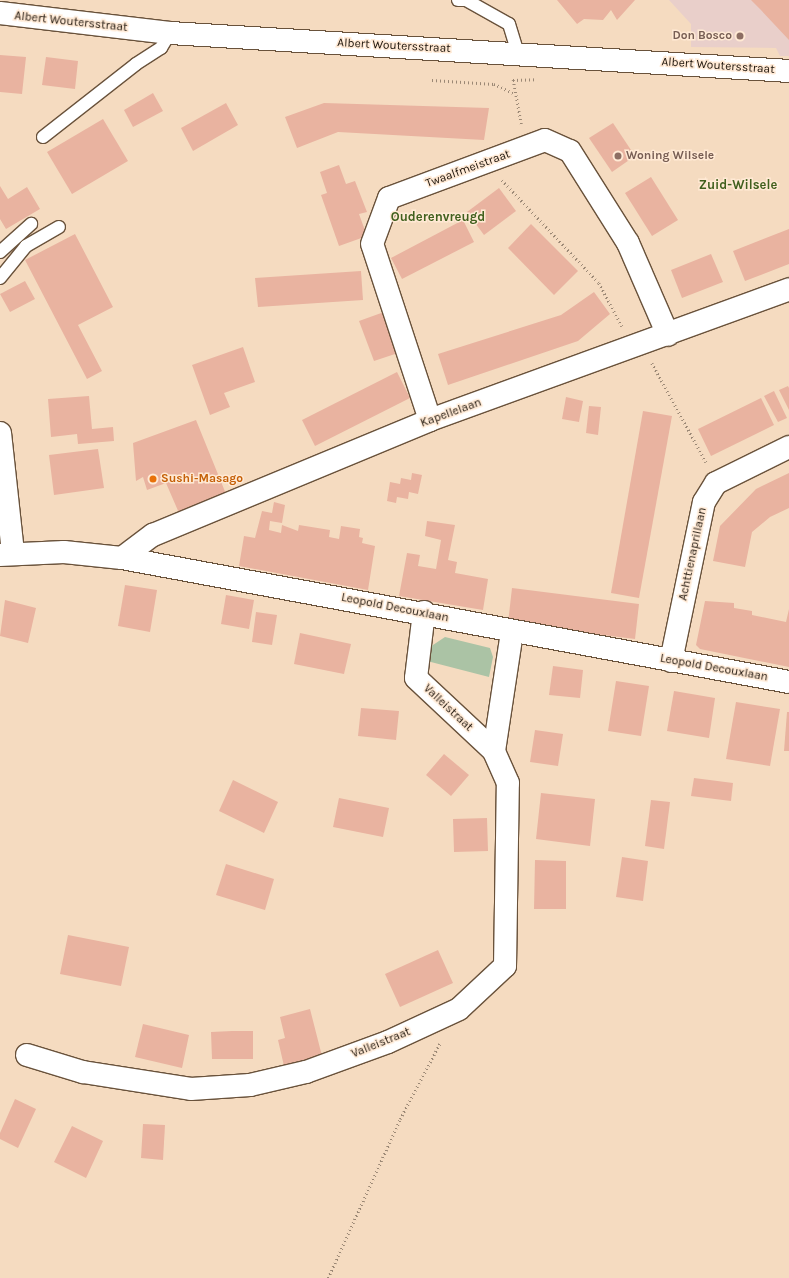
<!DOCTYPE html>
<style>
body{margin:0}
#map{position:relative;width:789px;height:1278px;overflow:hidden;background:#f5dbc0;font-family:Karla,sans-serif}
div>[style]{position:absolute}
[style*='--x']{left:calc(var(--x)*1px);top:calc(var(--y)*1px);width:calc(var(--w)*1px);rotate:calc(var(--a)*1deg)}
.education>*{inset:0;background:#e9cfca}
.green>*{inset:0;background:#abc3a5}
.building>*{inset:0;background:#e9b3a0}
.path>*{height:2.5px;margin-top:-1.25px;transform-origin:0;background:repeating-linear-gradient(90deg,#9b8875 0 1px,transparent 0 4px)}
.roads{filter:drop-shadow(1px 0 #69523b) drop-shadow(-1px 0 #69523b) drop-shadow(0 1px #69523b) drop-shadow(0 -1px #69523b)}
.service>*{height:12px;margin:-6px;padding:0 6px;transform-origin:6px;border-radius:6px;background:#fff}
.minor>*{height:22px;margin:-11px;padding:0 11px;transform-origin:11px;border-radius:11px;background:#fff}
.tertiary>*{height:22px;margin:-11px;padding:0 11px;transform-origin:11px;border-radius:11px;background:#fff}
.dots>*{width:11px;height:11px;translate:-50% -50%;box-sizing:border-box;border:2px solid #ffe9d4;border-radius:50%}
span{translate:-50% -50%;white-space:nowrap;text-align:center;line-height:1.15;-webkit-text-stroke:3px #ffe9d4;paint-order:stroke}
.street-label{font-size:12px;color:#1c130a}
.education-label{font-size:12px;color:#785e54;font-weight:700}
.right{translate:-100% -50%;text-align:right}
.left{translate:0 -50%;text-align:left}
.food-label{font-size:12px;color:#c56008;font-weight:700}
.neighbourhood-label{font-size:13px;color:#41601e;font-weight:700}
</style>
<div id="map">
<div class="education">
<i style="clip-path:polygon(669px 0,789px 0,789px 56px,780px 56px,776px 48px,691px 47px,691px 24px)"></i>
</div>
<div class="green">
<i style="clip-path:polygon(445px 637px,490px 648px,493px 657px,489px 677px,427px 661px,430px 647px)"></i>
</div>
<div class="building">
<i style="clip-path:polygon(557px 0,635px 0,617px 20px,611px 10px,603px 20px,584px 19px,577px 24px)"></i>
<i style="clip-path:polygon(751px 0,789px 0,789px 40px,760px 9px)"></i>
<i style="clip-path:polygon(0 55px,26px 57px,22px 94px,0 92px)"></i>
<i style="clip-path:polygon(46px 57px,78px 61px,75px 89px,42px 85px)"></i>
<i style="clip-path:polygon(153px 93px,163px 111px,133px 127px,124px 110px)"></i>
<i style="clip-path:polygon(226px 103px,238px 125px,193px 151px,181px 128px)"></i>
<i style="clip-path:polygon(324px 103px,489px 108px,484px 140px,338px 132px,297px 148px,285px 117px)"></i>
<i style="clip-path:polygon(103px 119px,128px 161px,72px 194px,47px 152px)"></i>
<i style="clip-path:polygon(613px 123px,635px 156px,612px 172px,589px 138px)"></i>
<i style="clip-path:polygon(339px 165px,346px 184px,355px 181px,367px 212px,359px 214px,367px 236px,339px 246px,321px 195px,327px 193px,320px 172px)"></i>
<i style="clip-path:polygon(651px 177px,678px 220px,652px 236px,625px 193px)"></i>
<i style="clip-path:polygon(0 186px,8px 199px,27px 187px,40px 209px,6px 229px,0 219px)"></i>
<i style="clip-path:polygon(499px 188px,516px 211px,484px 235px,467px 212px)"></i>
<i style="clip-path:polygon(463px 220px,474px 242px,402px 279px,391px 258px)"></i>
<i style="clip-path:polygon(531px 224px,578px 271px,554px 295px,508px 248px)"></i>
<i style="clip-path:polygon(789px 229px,789px 264px,745px 281px,733px 251px)"></i>
<i style="clip-path:polygon(75px 234px,113px 307px,78px 325px,102px 371px,87px 379px,25px 260px)"></i>
<i style="clip-path:polygon(711px 254px,723px 282px,682px 298px,671px 270px)"></i>
<i style="clip-path:polygon(361px 271px,363px 300px,258px 307px,255px 278px)"></i>
<i style="clip-path:polygon(25px 281px,35px 299px,10px 312px,0 294px)"></i>
<i style="clip-path:polygon(594px 292px,610px 314px,578px 341px,448px 385px,438px 354px,561px 315px)"></i>
<i style="clip-path:polygon(384px 312px,398px 353px,374px 361px,359px 321px)"></i>
<i style="clip-path:polygon(243px 347px,255px 382px,224px 393px,230px 407px,210px 415px,192px 365px)"></i>
<i style="clip-path:polygon(397px 372px,410px 398px,315px 446px,302px 420px)"></i>
<i style="clip-path:polygon(788px 386px,789px 388px,789px 410px,779px 390px)"></i>
<i style="clip-path:polygon(774px 391px,787px 418px,778px 422px,764px 396px)"></i>
<i style="clip-path:polygon(89px 396px,92px 429px,113px 427px,114px 441px,78px 444px,77px 434px,51px 437px,48px 399px)"></i>
<i style="clip-path:polygon(566px 397px,583px 401px,579px 422px,562px 419px)"></i>
<i style="clip-path:polygon(761px 398px,774px 425px,711px 456px,698px 429px)"></i>
<i style="clip-path:polygon(589px 406px,601px 407px,598px 435px,586px 433px)"></i>
<i style="clip-path:polygon(643px 411px,672px 416px,639px 598px,611px 593px)"></i>
<i style="clip-path:polygon(196px 420px,226px 494px,179px 513px,166px 483px,147px 490px,143px 477px,136px 481px,133px 443px)"></i>
<i style="clip-path:polygon(98px 449px,104px 488px,54px 495px,49px 455px)"></i>
<i style="clip-path:polygon(412px 473px,422px 475px,418px 494px,409px 492px,408px 499px,397px 497px,396px 503px,387px 501px,390px 482px,400px 484px,401px 478px,411px 480px)"></i>
<i style="clip-path:polygon(789px 473px,789px 508px,770px 517px,752px 532px,745px 567px,713px 561px,720px 526px,756px 489px)"></i>
<i style="clip-path:polygon(274px 502px,285px 505px,282px 523px,270px 521px,269px 530px,281px 533px,282px 525px,298px 531px,299px 525px,330px 530px,329px 537px,339px 539px,341px 526px,360px 529px,359px 537px,363px 538px,362px 543px,375px 546px,368px 590px,239px 566px,244px 536px,255px 538px,262px 511px,272px 513px)"></i>
<i style="clip-path:polygon(427px 521px,455px 525px,448px 560px,457px 562px,455px 573px,488px 579px,483px 610px,399px 596px,407px 553px,420px 555px,418px 566px,436px 569px,441px 540px,425px 536px)"></i>
<i style="clip-path:polygon(125px 585px,157px 590px,150px 632px,118px 626px)"></i>
<i style="clip-path:polygon(512px 588px,639px 604px,635px 639px,508px 623px)"></i>
<i style="clip-path:polygon(226px 595px,254px 600px,249px 629px,221px 624px)"></i>
<i style="clip-path:polygon(5px 600px,36px 608px,28px 643px,0 636px)"></i>
<i style="clip-path:polygon(705px 601px,734px 603px,734px 608px,752px 611px,752px 615px,786px 622px,789px 609px,789px 667px,700px 649px,696px 645px)"></i>
<i style="clip-path:polygon(256px 612px,277px 615px,272px 645px,252px 642px)"></i>
<i style="clip-path:polygon(300px 633px,351px 644px,344px 674px,294px 664px)"></i>
<i style="clip-path:polygon(553px 666px,583px 670px,580px 698px,549px 695px)"></i>
<i style="clip-path:polygon(616px 681px,649px 686px,641px 736px,608px 731px)"></i>
<i style="clip-path:polygon(674px 691px,715px 698px,709px 738px,667px 731px)"></i>
<i style="clip-path:polygon(736px 702px,780px 709px,770px 766px,726px 759px)"></i>
<i style="clip-path:polygon(361px 708px,399px 711px,396px 740px,358px 736px)"></i>
<i style="clip-path:polygon(787px 712px,789px 712px,789px 751px,784px 751px)"></i>
<i style="clip-path:polygon(535px 730px,563px 734px,558px 766px,530px 762px)"></i>
<i style="clip-path:polygon(444px 754px,469px 775px,451px 796px,426px 775px)"></i>
<i style="clip-path:polygon(694px 778px,733px 783px,731px 801px,691px 796px)"></i>
<i style="clip-path:polygon(233px 780px,278px 802px,264px 833px,219px 811px)"></i>
<i style="clip-path:polygon(541px 793px,595px 799px,590px 846px,536px 839px)"></i>
<i style="clip-path:polygon(339px 798px,389px 808px,383px 837px,333px 827px)"></i>
<i style="clip-path:polygon(651px 800px,670px 802px,664px 849px,645px 846px)"></i>
<i style="clip-path:polygon(487px 818px,488px 851px,454px 852px,453px 819px)"></i>
<i style="clip-path:polygon(622px 857px,648px 861px,643px 901px,616px 897px)"></i>
<i style="clip-path:polygon(535px 860px,566px 861px,566px 909px,534px 909px)"></i>
<i style="clip-path:polygon(226px 864px,274px 879px,265px 910px,216px 895px)"></i>
<i style="clip-path:polygon(68px 935px,129px 947px,121px 986px,60px 974px)"></i>
<i style="clip-path:polygon(438px 950px,453px 983px,400px 1007px,385px 974px)"></i>
<i style="clip-path:polygon(310px 1009px,322px 1056px,284px 1066px,278px 1040px,285px 1038px,280px 1017px)"></i>
<i style="clip-path:polygon(143px 1024px,189px 1035px,182px 1068px,135px 1057px)"></i>
<i style="clip-path:polygon(232px 1031px,253px 1031px,253px 1059px,212px 1059px,211px 1032px)"></i>
<i style="clip-path:polygon(15px 1099px,36px 1109px,18px 1148px,0 1139px,0 1133px)"></i>
<i style="clip-path:polygon(143px 1124px,165px 1125px,163px 1160px,141px 1158px)"></i>
<i style="clip-path:polygon(72px 1126px,103px 1141px,86px 1178px,54px 1162px)"></i>
</div>
<div class="path">
<i style="--x:432;--y:80;--w:62;--a:3.7"></i>
<i style="--x:494;--y:84;--w:21;--a:25"></i>
<i style="--x:521;--y:124;--w:45;--a:-100.3"></i>
<i style="--x:513;--y:80;--w:24;--a:-2"></i>
<i style="--x:502;--y:180;--w:141;--a:46.7"></i>
<i style="--x:599;--y:283;--w:49;--a:61.9"></i>
<i style="--x:652;--y:363;--w:113;--a:61.4"></i>
<i style="--x:328;--y:1278;--w:175;--a:-65.6"></i>
<i style="--x:400;--y:1119;--w:86;--a:-62.2"></i>
</div>
<div class="roads">
<div class="service">
<i style="--x:458;--y:0;--w:8;--a:0"></i>
<i style="--x:466;--y:0;--w:49;--a:29.2"></i>
<i style="--x:509;--y:24;--w:31;--a:73"></i>
<i style="--x:43;--y:137;--w:118;--a:-38.1"></i>
<i style="--x:136;--y:64;--w:30;--a:-33"></i>
<i style="--x:161;--y:48;--w:17;--a:-59"></i>
<i style="--x:0;--y:252;--w:42;--a:-42.1"></i>
<i style="--x:0;--y:278;--w:41;--a:-50.9"></i>
<i style="--x:26;--y:246;--w:38;--a:-30"></i>
</div>
<div class="minor">
<i style="--x:0;--y:13;--w:171;--a:6.7"></i>
<i style="--x:170;--y:33;--w:620;--a:3.51"></i>
<i style="--x:430;--y:420;--w:185;--a:-108.2"></i>
<i style="--x:372;--y:244;--w:49;--a:-69.7"></i>
<i style="--x:389;--y:198;--w:166;--a:-20.4"></i>
<i style="--x:545;--y:140;--w:27;--a:24"></i>
<i style="--x:570;--y:151;--w:109;--a:57.8"></i>
<i style="--x:628;--y:243;--w:100;--a:66.5"></i>
<i style="--x:0;--y:433;--w:121;--a:83.8"></i>
<i style="--x:122;--y:558;--w:39;--a:-37"></i>
<i style="--x:153;--y:535;--w:300;--a:-22.5"></i>
<i style="--x:430;--y:420;--w:382;--a:-20"></i>
<i style="--x:424;--y:612;--w:66;--a:96.9"></i>
<i style="--x:416;--y:678;--w:107;--a:43.1"></i>
<i style="--x:671;--y:661;--w:162;--a:-78.3"></i>
<i style="--x:704;--y:502;--w:22;--a:-58"></i>
<i style="--x:716;--y:483;--w:81;--a:-26.3"></i>
<i style="--x:27;--y:1055;--w:59;--a:16.9"></i>
<i style="--x:83;--y:1072;--w:109;--a:8.9"></i>
<i style="--x:191;--y:1089;--w:59;--a:-3.9"></i>
<i style="--x:250;--y:1085;--w:57;--a:-13.1"></i>
<i style="--x:306;--y:1072;--w:87;--a:-20.1"></i>
<i style="--x:388;--y:1042;--w:78;--a:-24.9"></i>
<i style="--x:459;--y:1009;--w:63;--a:-43.1"></i>
<i style="--x:505;--y:966;--w:183;--a:-89.1"></i>
<i style="--x:508;--y:783;--w:35;--a:-114"></i>
<i style="--x:494;--y:751;--w:120;--a:-81.4"></i>
</div>
<div class="tertiary">
<i style="--x:0;--y:555;--w:64;--a:-2.7"></i>
<i style="--x:64;--y:552;--w:58;--a:5.9"></i>
<i style="--x:122;--y:558;--w:678;--a:10.53"></i>
</div>
</div>
<div class="dots">
<i style="left:740px;top:36px;background:#8d6e63"></i>
<i style="left:618px;top:156px;background:#8d6e63"></i>
<i style="left:153px;top:479px;background:#e8710a"></i>
</div>
<div class="street-label">
<span style="left:71px;top:22px;rotate:6deg">Albert Woutersstraat</span>
<span style="left:394px;top:46px;rotate:3deg">Albert Woutersstraat</span>
<span style="left:718px;top:66px;rotate:4deg">Albert Woutersstraat</span>
<span style="left:468px;top:169px;rotate:-20deg">Twaalfmeistraat</span>
<span style="left:451px;top:413px;rotate:-20deg">Kapellelaan</span>
<span style="left:693px;top:554px;rotate:-78deg">Achttienaprillaan</span>
<span style="left:395px;top:608px;rotate:11deg">Leopold Decouxlaan</span>
<span style="left:714px;top:668px;rotate:10deg">Leopold Decouxlaan</span>
<span style="left:448px;top:708px;rotate:43deg">Valleistraat</span>
<span style="left:381px;top:1043px;rotate:-22deg">Valleistraat</span>
</div>
<div class="education-label">
<span class="right" style="left:732px;top:36px">Don Bosco</span>
<span class="left" style="left:626px;top:156px">Woning Wilsele</span>
</div>
<div class="food-label">
<span class="left" style="left:161px;top:479px">Sushi-Masago</span>
</div>
<div class="neighbourhood-label">
<span style="left:738px;top:185px">Zuid-Wilsele</span>
<span style="left:438px;top:217px">Ouderenvreugd</span>
</div>
</div>
